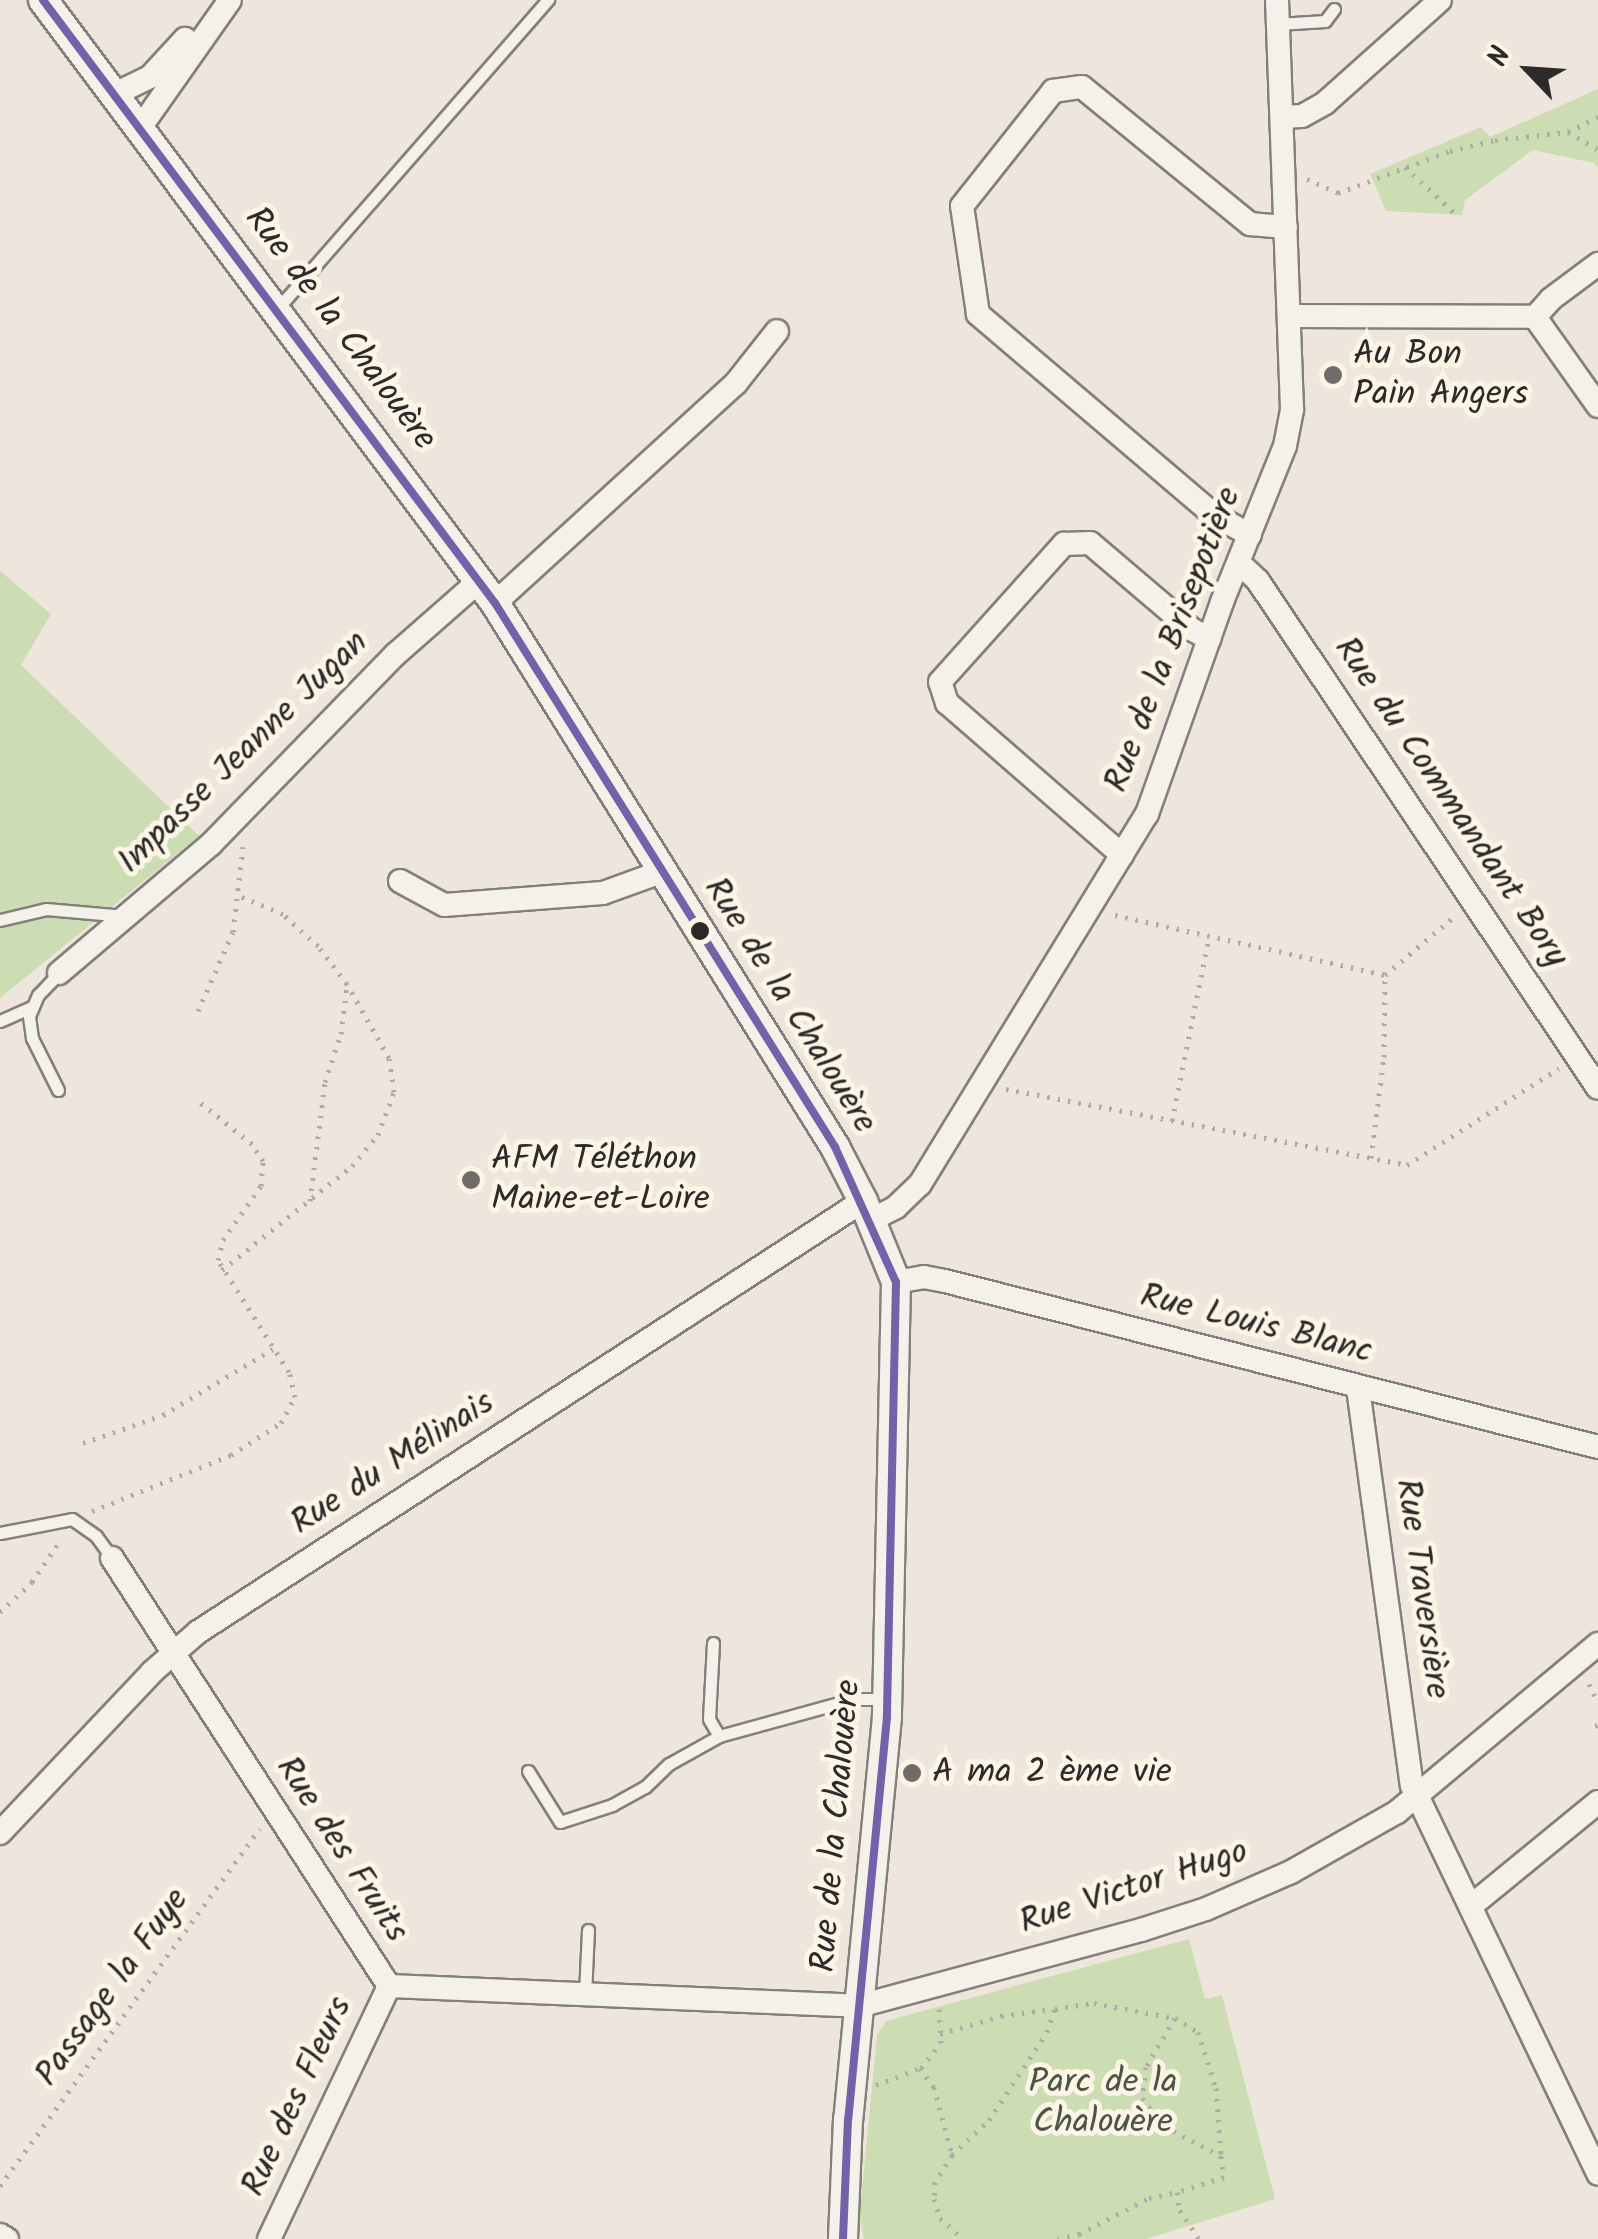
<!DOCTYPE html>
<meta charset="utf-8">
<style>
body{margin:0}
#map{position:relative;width:1598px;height:2239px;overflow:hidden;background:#eee5dc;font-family:Kalam,sans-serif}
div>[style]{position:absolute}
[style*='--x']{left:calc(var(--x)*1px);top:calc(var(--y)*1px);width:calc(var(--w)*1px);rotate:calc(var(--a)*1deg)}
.green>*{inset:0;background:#ccddb3}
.path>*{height:5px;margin-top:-2.5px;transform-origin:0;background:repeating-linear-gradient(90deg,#afaca8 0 2.5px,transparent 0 10.5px)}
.roads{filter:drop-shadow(2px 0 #837f7b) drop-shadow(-2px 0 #837f7b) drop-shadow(0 2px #837f7b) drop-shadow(0 -2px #837f7b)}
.service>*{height:11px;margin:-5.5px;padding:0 5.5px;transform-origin:5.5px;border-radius:5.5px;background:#f4f0ea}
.minor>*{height:22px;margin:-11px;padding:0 11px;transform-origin:11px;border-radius:11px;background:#f4f0ea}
.tertiary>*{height:28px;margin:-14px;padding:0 14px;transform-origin:14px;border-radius:14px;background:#f4f0ea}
.bus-1>*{height:8px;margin:-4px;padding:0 4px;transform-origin:4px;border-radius:4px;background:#7263a9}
.dots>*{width:28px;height:28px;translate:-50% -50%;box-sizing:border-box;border:5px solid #fcf5e5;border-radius:50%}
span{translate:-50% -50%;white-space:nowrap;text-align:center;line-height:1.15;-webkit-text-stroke:10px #fcf5e5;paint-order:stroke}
.street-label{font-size:35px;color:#2b2b2b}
.poi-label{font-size:35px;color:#2b2b2b}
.left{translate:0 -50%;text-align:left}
.park-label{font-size:35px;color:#4c5644}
.north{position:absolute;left:1478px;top:20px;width:100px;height:100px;-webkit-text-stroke:8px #fcf5e5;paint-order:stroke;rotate:295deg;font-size:28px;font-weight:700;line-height:40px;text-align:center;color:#2b2b2b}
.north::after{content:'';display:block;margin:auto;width:35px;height:45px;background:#2b2b2b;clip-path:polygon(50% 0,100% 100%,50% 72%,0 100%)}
</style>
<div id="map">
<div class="green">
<i style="clip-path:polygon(1598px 89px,1598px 168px,1594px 163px,1533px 150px,1465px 200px,1462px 215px,1386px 211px,1370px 174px,1481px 127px,1490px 137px)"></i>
<i style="clip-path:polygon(0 571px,51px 614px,21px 665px,199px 836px,0 998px)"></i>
<i style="clip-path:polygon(1189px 1939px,1205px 1999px,1222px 1995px,1275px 2199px,1146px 2239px,864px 2239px,857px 2201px,861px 2200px,877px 2035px,886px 2021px)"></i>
</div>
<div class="path">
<i style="--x:1568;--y:132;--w:34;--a:30"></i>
<i style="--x:1405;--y:167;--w:69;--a:42.7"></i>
<i style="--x:1307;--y:179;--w:34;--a:24"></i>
<i style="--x:1338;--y:193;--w:120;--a:-20.6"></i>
<i style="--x:1450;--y:151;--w:46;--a:-13.7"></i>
<i style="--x:1495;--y:140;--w:73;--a:-6.3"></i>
<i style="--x:1568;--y:132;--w:34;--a:-27"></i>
<i style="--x:1115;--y:915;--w:277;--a:12.5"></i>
<i style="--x:198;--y:1011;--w:86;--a:-66.1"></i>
<i style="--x:233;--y:932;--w:86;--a:-83.3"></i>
<i style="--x:1006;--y:1089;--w:408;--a:10.7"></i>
<i style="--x:1407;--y:1165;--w:180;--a:-32.5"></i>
<i style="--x:1172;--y:1121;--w:187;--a:-78.6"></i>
<i style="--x:1371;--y:1158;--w:102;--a:-82.7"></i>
<i style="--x:1384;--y:1057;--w:82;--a:-89.3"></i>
<i style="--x:1385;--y:975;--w:93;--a:-40.2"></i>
<i style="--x:310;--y:1201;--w:120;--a:-82.8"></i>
<i style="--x:325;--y:1082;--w:51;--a:-71.6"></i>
<i style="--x:341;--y:1034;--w:48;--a:-82.9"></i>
<i style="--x:222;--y:1270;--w:166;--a:-38.7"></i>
<i style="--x:352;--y:1166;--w:40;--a:-50"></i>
<i style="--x:378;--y:1135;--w:46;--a:-69.6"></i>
<i style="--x:394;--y:1092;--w:34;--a:-98"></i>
<i style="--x:389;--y:1058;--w:85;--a:-119.6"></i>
<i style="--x:347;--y:984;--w:48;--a:-127.3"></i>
<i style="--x:318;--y:946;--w:47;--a:-137.6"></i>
<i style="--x:283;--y:914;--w:47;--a:-157.3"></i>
<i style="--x:83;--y:1443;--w:85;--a:-19.3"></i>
<i style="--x:163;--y:1415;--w:128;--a:-31"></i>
<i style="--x:92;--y:1511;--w:150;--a:-21.9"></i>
<i style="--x:231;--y:1455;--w:59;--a:-32.6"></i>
<i style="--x:281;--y:1423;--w:30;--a:-62"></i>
<i style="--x:295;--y:1397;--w:26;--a:-103"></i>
<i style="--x:289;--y:1372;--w:133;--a:-122.4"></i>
<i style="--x:218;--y:1260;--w:21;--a:-76"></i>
<i style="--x:223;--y:1240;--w:66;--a:-54.9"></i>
<i style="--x:261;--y:1186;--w:25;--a:-85"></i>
<i style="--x:263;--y:1161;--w:20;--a:-123"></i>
<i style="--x:252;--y:1144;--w:70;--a:-141.3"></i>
<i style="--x:0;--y:1612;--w:44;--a:-43.2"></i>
<i style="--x:32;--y:1582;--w:50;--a:-55.7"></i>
<i style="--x:1589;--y:1684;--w:21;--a:65"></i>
<i style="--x:1595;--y:1726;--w:3;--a:-18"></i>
<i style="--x:1175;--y:2018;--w:57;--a:120.6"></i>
<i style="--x:1146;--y:2067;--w:31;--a:97"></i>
<i style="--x:1142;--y:2098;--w:36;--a:52"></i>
<i style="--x:1164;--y:2126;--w:64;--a:27.8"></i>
<i style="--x:1221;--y:2156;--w:21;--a:82"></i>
<i style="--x:1224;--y:2177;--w:49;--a:162.3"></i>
<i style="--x:940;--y:2034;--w:64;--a:-16.4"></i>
<i style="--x:1001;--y:2016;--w:53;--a:-7.5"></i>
<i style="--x:921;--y:2068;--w:32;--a:-51"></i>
<i style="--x:941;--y:2043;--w:36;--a:-93"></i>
<i style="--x:876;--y:2085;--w:47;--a:-21.1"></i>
<i style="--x:920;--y:2068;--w:24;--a:54"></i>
<i style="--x:934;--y:2087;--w:70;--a:75.2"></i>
<i style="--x:952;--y:2155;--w:32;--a:122"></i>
<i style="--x:935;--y:2182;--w:17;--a:93"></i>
<i style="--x:934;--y:2199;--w:20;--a:72"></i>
<i style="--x:940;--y:2218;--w:31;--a:42"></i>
<i style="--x:952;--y:2155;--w:51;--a:-43.4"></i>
<i style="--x:989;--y:2120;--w:105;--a:-56.6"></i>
<i style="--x:1047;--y:2032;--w:24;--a:-71"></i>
<i style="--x:1055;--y:2009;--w:39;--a:-9"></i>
<i style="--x:1094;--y:2003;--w:82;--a:10.5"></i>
<i style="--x:1175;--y:2018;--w:27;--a:31"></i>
<i style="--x:1198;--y:2032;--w:59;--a:72.2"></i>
<i style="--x:1216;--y:2088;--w:68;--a:85.8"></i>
<i style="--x:0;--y:2186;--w:442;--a:-54"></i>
<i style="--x:1057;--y:2239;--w:23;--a:-13"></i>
<i style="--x:1079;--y:2234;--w:79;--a:-27.2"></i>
<i style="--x:1149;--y:2198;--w:29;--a:-12"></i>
<i style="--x:1177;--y:2192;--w:18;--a:81"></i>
<i style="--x:1180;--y:2210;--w:35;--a:57"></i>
</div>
<div class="roads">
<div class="service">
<i style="--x:1278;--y:24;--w:47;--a:-3.7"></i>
<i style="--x:1325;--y:21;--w:15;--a:-53"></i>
<i style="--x:278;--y:308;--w:410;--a:-48.8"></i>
<i style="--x:0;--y:920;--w:47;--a:-13.4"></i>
<i style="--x:46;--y:909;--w:79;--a:5.1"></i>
<i style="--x:0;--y:1021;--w:35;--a:-24"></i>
<i style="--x:58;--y:1090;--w:58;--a:-116.6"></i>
<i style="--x:32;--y:1038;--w:22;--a:-98"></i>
<i style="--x:29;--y:1016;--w:23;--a:-67"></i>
<i style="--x:38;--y:995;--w:30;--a:-46"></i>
<i style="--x:0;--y:1533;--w:73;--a:-11"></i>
<i style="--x:72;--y:1519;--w:29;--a:35"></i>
<i style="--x:96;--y:1536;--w:27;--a:54"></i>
<i style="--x:713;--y:1643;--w:76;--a:93"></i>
<i style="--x:709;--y:1719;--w:20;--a:60"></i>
<i style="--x:528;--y:1771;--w:60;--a:57.9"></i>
<i style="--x:560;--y:1822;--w:55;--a:-18.1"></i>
<i style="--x:612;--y:1805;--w:38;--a:-29"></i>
<i style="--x:645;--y:1787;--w:33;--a:-44"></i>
<i style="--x:669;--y:1764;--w:57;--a:-29.2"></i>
<i style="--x:719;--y:1736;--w:139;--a:-15.4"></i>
<i style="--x:853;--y:1699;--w:35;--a:0"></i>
<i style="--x:585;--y:1994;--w:64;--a:-87.3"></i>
</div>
<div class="minor">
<i style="--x:115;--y:94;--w:39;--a:-26"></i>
<i style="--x:150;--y:77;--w:52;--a:-47.4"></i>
<i style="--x:1282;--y:117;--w:20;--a:-3"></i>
<i style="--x:1302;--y:116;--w:26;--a:-29"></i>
<i style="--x:1325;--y:103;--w:154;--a:-41.8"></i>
<i style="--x:140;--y:128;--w:156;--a:-54.9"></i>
<i style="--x:1290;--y:316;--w:245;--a:0.2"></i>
<i style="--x:1535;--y:317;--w:24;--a:-48"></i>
<i style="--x:1551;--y:299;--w:59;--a:-36.7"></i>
<i style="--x:1535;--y:317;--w:109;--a:54.7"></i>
<i style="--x:1250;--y:535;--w:41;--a:-150.9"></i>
<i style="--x:1214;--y:515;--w:310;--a:-139.6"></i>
<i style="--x:978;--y:314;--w:109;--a:-98.4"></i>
<i style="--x:962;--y:206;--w:147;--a:-51.6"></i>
<i style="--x:1053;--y:91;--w:29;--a:-8"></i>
<i style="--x:1082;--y:87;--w:217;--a:39.2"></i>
<i style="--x:1250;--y:224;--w:36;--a:5"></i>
<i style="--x:1239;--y:563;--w:26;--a:43"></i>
<i style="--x:1258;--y:581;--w:610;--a:56.15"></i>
<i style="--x:495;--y:603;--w:326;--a:-42.4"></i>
<i style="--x:736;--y:383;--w:66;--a:-51.7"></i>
<i style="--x:1122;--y:855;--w:232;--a:-139"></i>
<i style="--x:947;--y:703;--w:22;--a:-108"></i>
<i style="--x:940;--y:682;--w:186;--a:-48.1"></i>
<i style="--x:1064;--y:544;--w:26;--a:-2"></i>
<i style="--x:1090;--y:543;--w:133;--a:40.4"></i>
<i style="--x:1191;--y:629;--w:21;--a:28"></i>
<i style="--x:400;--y:881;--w:50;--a:28.6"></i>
<i style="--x:444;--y:905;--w:159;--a:-4.3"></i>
<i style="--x:603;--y:893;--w:62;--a:-19.9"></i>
<i style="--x:59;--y:973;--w:199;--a:-40.3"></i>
<i style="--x:211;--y:844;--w:265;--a:-45.8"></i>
<i style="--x:396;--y:654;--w:109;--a:-41.3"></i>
<i style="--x:871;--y:1220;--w:28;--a:-27"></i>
<i style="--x:896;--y:1207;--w:33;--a:-44"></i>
<i style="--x:920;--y:1184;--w:434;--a:-58.5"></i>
<i style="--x:1147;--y:814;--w:225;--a:-70.5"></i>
<i style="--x:1222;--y:602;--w:168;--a:-68"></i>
<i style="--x:1285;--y:446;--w:38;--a:-79"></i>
<i style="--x:1292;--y:409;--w:409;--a:-92.1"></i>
<i style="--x:896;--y:1282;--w:28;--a:-10"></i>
<i style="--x:924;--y:1277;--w:21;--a:11"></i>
<i style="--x:945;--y:1281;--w:674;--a:14.26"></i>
<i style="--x:1358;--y:1388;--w:401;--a:82.3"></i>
<i style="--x:1412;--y:1785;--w:431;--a:64.4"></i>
<i style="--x:112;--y:1558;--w:510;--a:57.09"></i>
<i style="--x:0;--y:1833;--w:221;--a:-46.6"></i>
<i style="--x:152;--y:1672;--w:61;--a:-41"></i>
<i style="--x:198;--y:1632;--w:792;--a:-32.95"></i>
<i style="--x:1471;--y:1906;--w:164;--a:-39.3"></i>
<i style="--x:389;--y:1986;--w:470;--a:2.4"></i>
<i style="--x:859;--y:2006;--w:292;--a:-15.1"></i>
<i style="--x:1141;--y:1930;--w:68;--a:-17.9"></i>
<i style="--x:1206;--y:1909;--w:93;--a:-23.5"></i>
<i style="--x:1291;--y:1872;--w:122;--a:-29.5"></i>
<i style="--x:1397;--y:1812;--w:262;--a:-39.9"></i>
<i style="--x:0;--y:2235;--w:8;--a:30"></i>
<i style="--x:269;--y:2239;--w:280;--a:-64.6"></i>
</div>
<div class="tertiary">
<i style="--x:43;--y:0;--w:754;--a:53.15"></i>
<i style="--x:495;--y:603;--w:642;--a:57.99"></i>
<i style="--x:835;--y:1147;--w:61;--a:62.6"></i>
<i style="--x:863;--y:1201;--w:87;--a:67.8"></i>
<i style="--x:896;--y:1282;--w:435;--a:91.2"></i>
<i style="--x:887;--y:1717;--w:404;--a:95.5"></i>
<i style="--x:848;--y:2119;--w:120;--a:92.4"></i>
</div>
</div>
<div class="bus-1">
<i style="--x:43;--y:0;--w:754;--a:53.15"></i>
<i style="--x:495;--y:603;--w:642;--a:57.99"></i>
<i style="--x:835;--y:1147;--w:148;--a:65.7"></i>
<i style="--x:896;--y:1282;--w:435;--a:91.2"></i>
<i style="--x:887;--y:1717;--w:404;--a:95.5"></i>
<i style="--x:848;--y:2119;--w:120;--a:92.4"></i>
</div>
<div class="dots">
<i style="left:1333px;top:375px;background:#6f6c69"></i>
<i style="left:700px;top:931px;background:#2b2b2b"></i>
<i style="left:471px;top:1180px;background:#6f6c69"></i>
<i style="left:912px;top:1773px;background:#6f6c69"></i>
</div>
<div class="street-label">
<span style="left:340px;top:329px;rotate:53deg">Rue de la Chalouère</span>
<span style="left:1174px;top:640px;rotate:-69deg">Rue de la Brisepotière</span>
<span style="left:244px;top:753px;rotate:-44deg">Impasse Jeanne Jugan</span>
<span style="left:1450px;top:803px;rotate:56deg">Rue du Commandant Bory</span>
<span style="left:789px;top:1006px;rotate:58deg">Rue de la Chalouère</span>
<span style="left:1256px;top:1325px;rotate:14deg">Rue Louis Blanc</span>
<span style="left:393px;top:1464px;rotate:-33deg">Rue du Mélinais</span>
<span style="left:1421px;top:1589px;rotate:82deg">Rue Traversière</span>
<span style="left:837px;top:1826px;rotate:-85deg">Rue de la Chalouère</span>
<span style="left:341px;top:1850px;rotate:57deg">Rue des Fruits</span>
<span style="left:1134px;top:1888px;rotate:-18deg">Rue Victor Hugo</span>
<span style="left:113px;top:1988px;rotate:-54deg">Passage la Fuye</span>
<span style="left:298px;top:2097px;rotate:-65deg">Rue des Fleurs</span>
</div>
<div class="poi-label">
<span class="left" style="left:1353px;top:375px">Au Bon<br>Pain Angers</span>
<span class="left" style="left:491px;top:1180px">AFM Téléthon<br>Maine-et-Loire</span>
<span class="left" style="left:932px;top:1773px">A ma 2 ème vie</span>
</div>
<div class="park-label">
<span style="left:1103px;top:2103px">Parc de la<br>Chalouère</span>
</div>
<div class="north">N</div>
</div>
